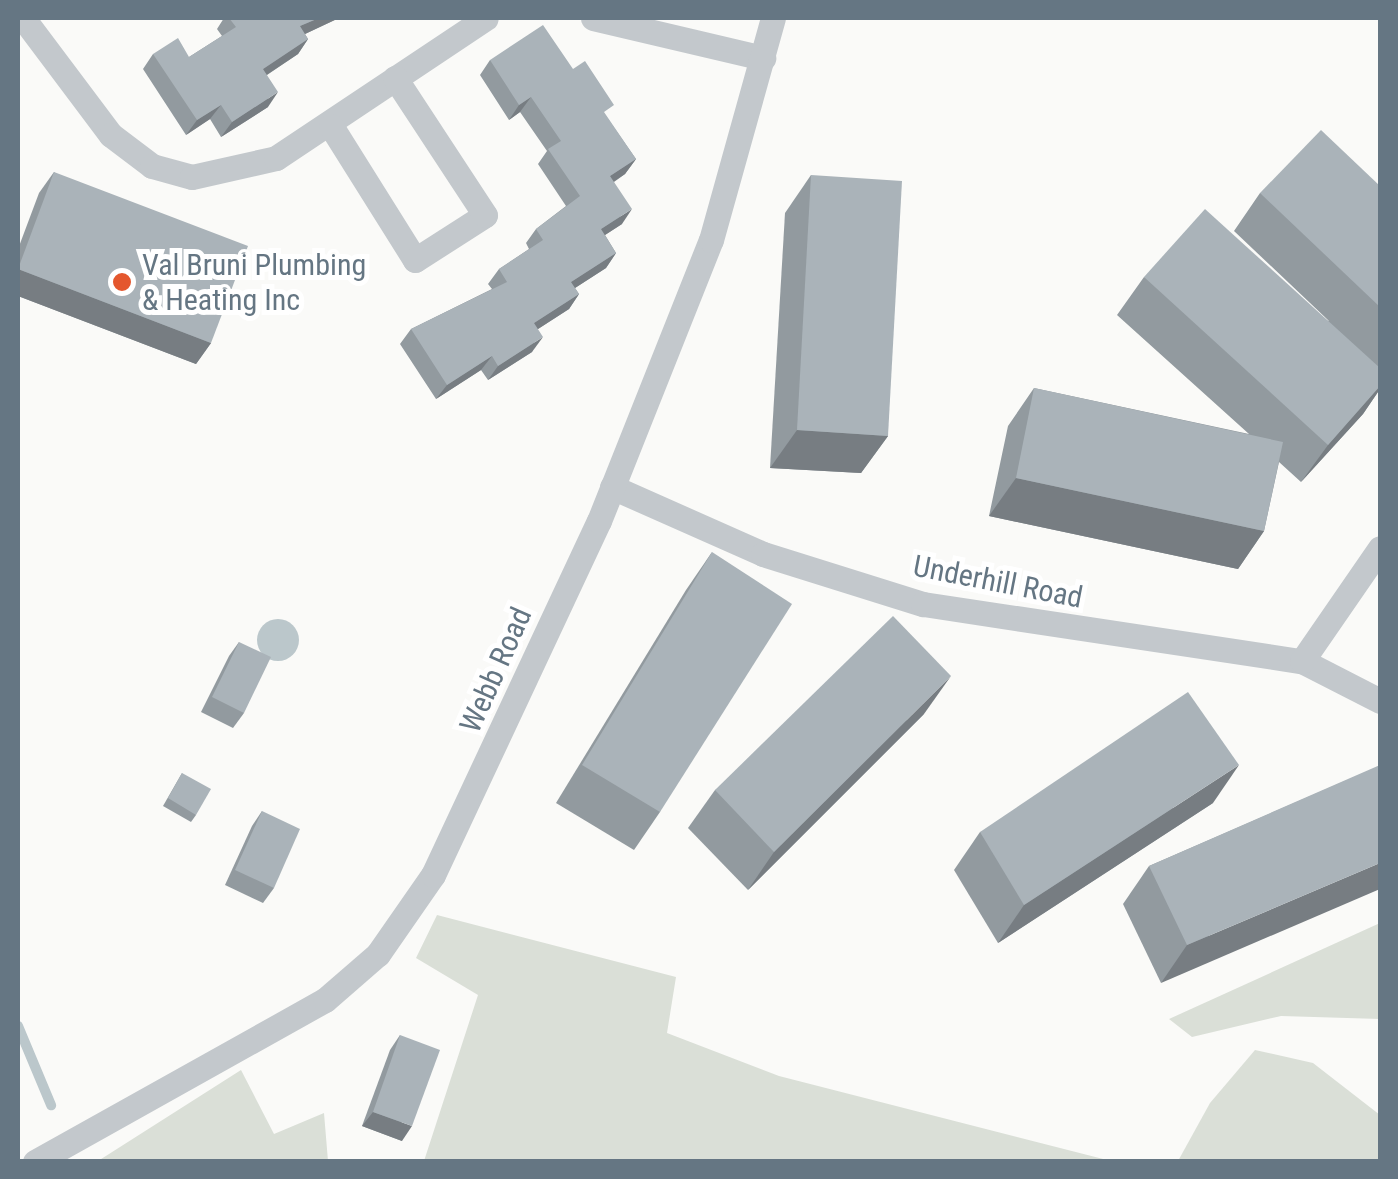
<!DOCTYPE html>
<style>
body{margin:0}
#map{position:relative;width:1398px;height:1179px;overflow:hidden;background:#fafaf8;font-family:"Roboto Condensed",sans-serif}
div>[style]{position:absolute}
[style*='--x']{left:calc(var(--x)*1px);top:calc(var(--y)*1px);width:calc(var(--w)*1px);rotate:calc(var(--a)*1deg)}
.green>*{inset:0;background:#dadfd7}
.water>*{inset:0;background:#bbc7cb}
.round{border-radius:50%}
.stream>*{height:10px;margin:-5px;padding:0 5px;transform-origin:5px;border-radius:5px;background:#bbc7cb}
.street>*{height:25px;margin:-12.5px;padding:0 12.5px;transform-origin:12.5px;border-radius:12.5px;background:#c3c8cc}
.wall>*{inset:0;background:#929a9f}
.shaded-wall>*{inset:0;background:#777d82}
.building>*{inset:0;background:#aab3b9}
.dots>*{width:28px;height:28px;translate:-50% -50%;box-sizing:border-box;border:5px solid #fff;border-radius:50%}
span{translate:-50% -50%;white-space:nowrap;text-align:center;line-height:1.15;-webkit-text-stroke:10px #fff;paint-order:stroke}
.poi-label{font-size:30px;color:#657683}
.left{translate:0 -50%;text-align:left}
.street-label{font-size:30px;color:#657683}
.frame{position:absolute;inset:0;border:20px solid #657683;pointer-events:none}
</style>
<div id="map">
<div class="green">
<i style="clip-path:polygon(437px 915px,676px 977px,667px 1033px,779px 1076px,1111px 1161px,424px 1161px,478px 995px,416px 958px)"></i>
<i style="clip-path:polygon(1380px 923px,1380px 1019px,1281px 1016px,1192px 1037px,1169px 1019px)"></i>
<i style="clip-path:polygon(1255px 1050px,1313px 1063px,1380px 1115px,1380px 1161px,1178px 1161px,1210px 1103px)"></i>
<i style="clip-path:polygon(241px 1070px,274px 1134px,324px 1113px,328px 1161px,98px 1161px)"></i>
</div>
<div class="water">
<i class="round" style="left:257px;top:619px;width:42px;height:42px"></i>
</div>
<div class="stream">
<i style="--x:18;--y:1026;--w:86;--a:67.3"></i>
</div>
<div class="street">
<i style="--x:23;--y:18;--w:146;--a:53.1"></i>
<i style="--x:111;--y:135;--w:51;--a:37.1"></i>
<i style="--x:152;--y:166;--w:41;--a:15.4"></i>
<i style="--x:192;--y:177;--w:86;--a:-12.7"></i>
<i style="--x:276;--y:158;--w:252;--a:-33.7"></i>
<i style="--x:593;--y:18;--w:175;--a:13.2"></i>
<i style="--x:331;--y:126;--w:158;--a:57.9"></i>
<i style="--x:415;--y:260;--w:83;--a:-32.7"></i>
<i style="--x:485;--y:215;--w:164;--a:-123.3"></i>
<i style="--x:612;--y:487;--w:165;--a:23.9"></i>
<i style="--x:763;--y:554;--w:168;--a:17.4"></i>
<i style="--x:923;--y:604;--w:383;--a:8.6"></i>
<i style="--x:1302;--y:661;--w:88;--a:27.1"></i>
<i style="--x:1302;--y:661;--w:137;--a:-55.4"></i>
<i style="--x:35;--y:1162;--w:332;--a:-29.2"></i>
<i style="--x:325;--y:1000;--w:70;--a:-41"></i>
<i style="--x:378;--y:954;--w:96;--a:-55.2"></i>
<i style="--x:433;--y:875;--w:391;--a:-64.9"></i>
<i style="--x:599;--y:521;--w:302;--a:-68.3"></i>
<i style="--x:711;--y:240;--w:230;--a:-74.4"></i>
</div>
<div class="wall">
<i style="clip-path:polygon(224px 18px,339px 18px,305px 34px,308px 39px,298px 54px,267px 75px,268px 107px,221px 137px,210px 119px,186px 135px,143px 69px,153px 54px,189px 57px,222px 36px,217px 29px)"></i>
<i style="clip-path:polygon(490px 60px,573px 69px,636px 159px,625px 174px,614px 182px,622px 224px,605px 235px,616px 253px,606px 268px,575px 288px,579px 294px,569px 309px,538px 329px,532px 352px,488px 380px,481px 370px,436px 399px,400px 344px,411px 329px,492px 289px,488px 284px,499px 269px,529px 249px,526px 243px,536px 229px,566px 206px,538px 164px,547px 151px,520px 112px,509px 120px,480px 75px)"></i>
<i style="clip-path:polygon(54px 172px,211px 343px,196px 364px,18px 296px,18px 249px,39px 193px)"></i>
<i style="clip-path:polygon(811px 175px,888px 436px,861px 473px,770px 468px,785px 213px)"></i>
<i style="clip-path:polygon(1380px 186px,1380px 389px,1363px 414px,1301px 482px,1279px 462px,1264px 531px,1238px 569px,989px 516px,1008px 426px,1034px 388px,1249px 434px,1117px 315px,1144px 277px,1329px 321px,1234px 231px,1260px 193px)"></i>
<i style="clip-path:polygon(712px 552px,660px 812px,634px 850px,556px 803px,686px 590px)"></i>
<i style="clip-path:polygon(239px 642px,244px 713px,233px 728px,201px 712px,229px 656px)"></i>
<i style="clip-path:polygon(924px 714px,748px 890px,688px 828px,715px 790px)"></i>
<i style="clip-path:polygon(1380px 766px,1161px 983px,1123px 904px,1149px 866px)"></i>
<i style="clip-path:polygon(182px 773px,196px 815px,191px 822px,163px 806px)"></i>
<i style="clip-path:polygon(1213px 803px,998px 943px,954px 870px,980px 832px)"></i>
<i style="clip-path:polygon(262px 811px,274px 888px,263px 903px,225px 885px,252px 826px)"></i>
<i style="clip-path:polygon(400px 1035px,402px 1141px,362px 1126px,390px 1050px)"></i>
</div>
<div class="shaded-wall">
<i style="clip-path:polygon(319px 18px,339px 18px,290px 41px,300px 26px)"></i>
<i style="clip-path:polygon(308px 39px,298px 54px,253px 84px,263px 69px)"></i>
<i style="clip-path:polygon(278px 92px,268px 107px,221px 137px,232px 122px)"></i>
<i style="clip-path:polygon(531px 97px,520px 112px,509px 120px,519px 105px)"></i>
<i style="clip-path:polygon(221px 105px,210px 119px,186px 135px,197px 120px)"></i>
<i style="clip-path:polygon(636px 159px,625px 174px,600px 191px,610px 176px)"></i>
<i style="clip-path:polygon(632px 209px,622px 224px,591px 244px,601px 229px)"></i>
<i style="clip-path:polygon(616px 253px,606px 268px,561px 297px,571px 282px)"></i>
<i style="clip-path:polygon(18px 269px,211px 343px,196px 364px,18px 296px)"></i>
<i style="clip-path:polygon(579px 294px,569px 309px,524px 338px,534px 323px)"></i>
<i style="clip-path:polygon(543px 337px,532px 352px,488px 380px,498px 366px)"></i>
<i style="clip-path:polygon(492px 356px,481px 370px,436px 399px,447px 385px)"></i>
<i style="clip-path:polygon(1380px 386px,1380px 389px,1363px 414px,1301px 482px,1328px 445px)"></i>
<i style="clip-path:polygon(797px 430px,888px 436px,861px 473px,770px 468px)"></i>
<i style="clip-path:polygon(1016px 478px,1264px 531px,1238px 569px,989px 516px)"></i>
<i style="clip-path:polygon(951px 676px,924px 714px,748px 890px,774px 852px)"></i>
<i style="clip-path:polygon(1239px 765px,1213px 803px,998px 943px,1024px 905px)"></i>
<i style="clip-path:polygon(1380px 863px,1380px 889px,1161px 983px,1187px 945px)"></i>
<i style="clip-path:polygon(373px 1112px,412px 1126px,402px 1141px,362px 1126px)"></i>
</div>
<div class="building">
<i style="clip-path:polygon(229px 18px,319px 18px,300px 26px,308px 39px,263px 69px,278px 92px,232px 122px,221px 105px,197px 120px,153px 54px,178px 38px,189px 57px,236px 27px)"></i>
<i style="clip-path:polygon(543px 25px,573px 69px,585px 61px,614px 105px,604px 112px,636px 159px,610px 176px,632px 209px,601px 229px,616px 253px,571px 282px,579px 294px,534px 323px,543px 337px,498px 366px,492px 356px,447px 385px,411px 329px,507px 282px,499px 269px,543px 240px,536px 229px,580px 196px,548px 149px,561px 141px,531px 97px,519px 105px,490px 60px)"></i>
<i style="clip-path:polygon(1321px 130px,1380px 186px,1380px 307px,1260px 193px)"></i>
<i style="clip-path:polygon(54px 172px,248px 246px,211px 343px,18px 269px)"></i>
<i style="clip-path:polygon(811px 175px,902px 181px,888px 436px,797px 430px)"></i>
<i style="clip-path:polygon(1205px 209px,1380px 368px,1380px 386px,1328px 445px,1144px 277px)"></i>
<i style="clip-path:polygon(1034px 388px,1283px 442px,1264px 531px,1016px 478px)"></i>
<i style="clip-path:polygon(712px 552px,792px 604px,660px 812px,582px 765px)"></i>
<i style="clip-path:polygon(893px 616px,951px 676px,774px 852px,715px 790px)"></i>
<i style="clip-path:polygon(239px 642px,271px 657px,244px 713px,212px 697px)"></i>
<i style="clip-path:polygon(1188px 692px,1239px 765px,1024px 905px,980px 832px)"></i>
<i style="clip-path:polygon(1380px 765px,1380px 863px,1187px 945px,1149px 866px)"></i>
<i style="clip-path:polygon(182px 773px,211px 789px,196px 815px,168px 798px)"></i>
<i style="clip-path:polygon(262px 811px,300px 829px,274px 888px,235px 870px)"></i>
<i style="clip-path:polygon(400px 1035px,440px 1050px,412px 1126px,373px 1112px)"></i>
</div>
<div class="dots">
<i style="left:122px;top:282px;background:#e4572e"></i>
</div>
<div class="poi-label">
<span class="left" style="left:142px;top:282px">Val Bruni Plumbing<br>&amp; Heating Inc</span>
</div>
<div class="street-label">
<span style="left:998px;top:582px;rotate:11deg">Underhill Road</span>
<span style="left:496px;top:670px;rotate:-66deg">Webb Road</span>
</div>
<div class="frame"></div>
</div>
